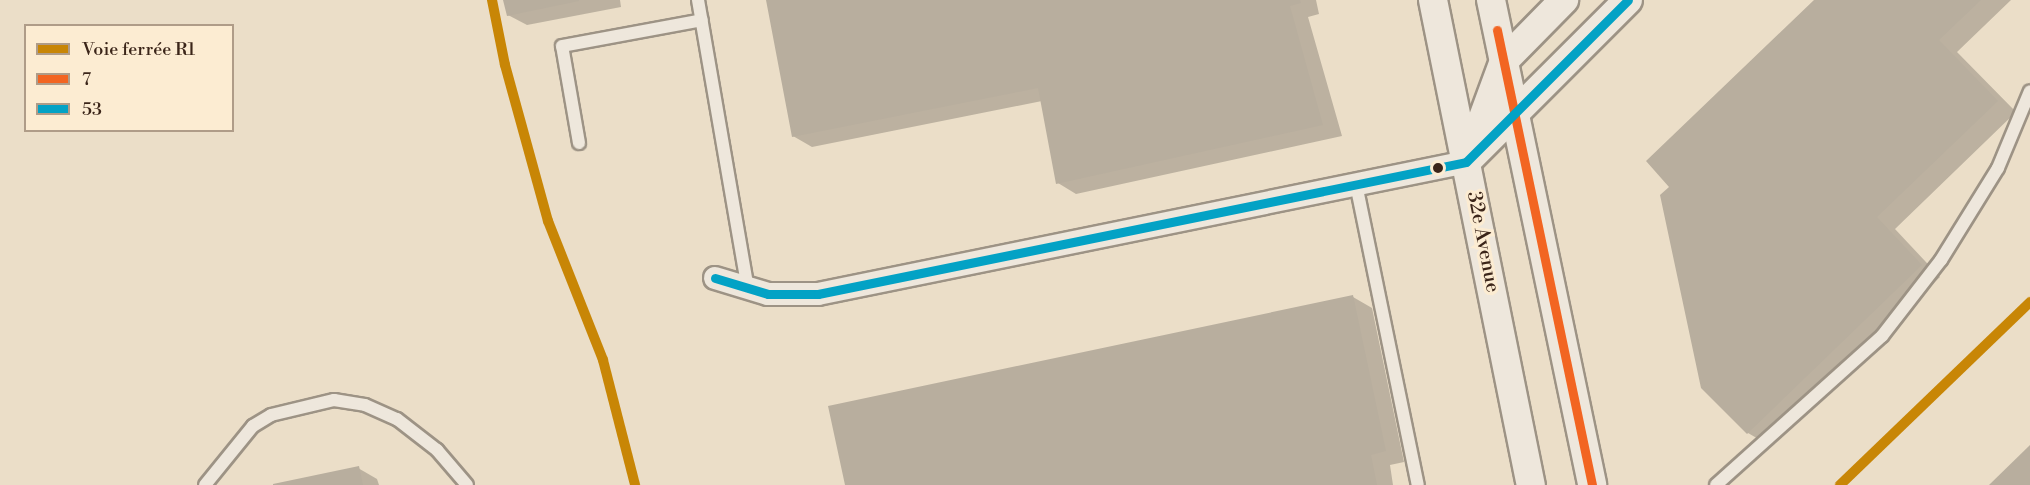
<!DOCTYPE html>
<meta charset="utf-8">
<style>
body{margin:0}
#map{position:relative;width:2030px;height:485px;overflow:hidden;background:#ebdec8;font-family:"Libre Bodoni",serif}
div>[style]{position:absolute}
[style*='--x']{left:calc(var(--x)*1px);top:calc(var(--y)*1px);width:calc(var(--w)*1px);rotate:calc(var(--a)*1deg)}
.shadow>*{inset:0;background:#0003}
.building>*{inset:0;background:#b8ae9e}
.roads{filter:drop-shadow(2px 0 #9d9385) drop-shadow(-2px 0 #9d9385) drop-shadow(0 2px #9d9385) drop-shadow(0 -2px #9d9385)}
.service>*{height:12px;margin:-6px;padding:0 6px;transform-origin:6px;border-radius:6px;background:#eee7dc}
.minor>*{height:22px;margin:-11px;padding:0 11px;transform-origin:11px;border-radius:11px;background:#eee7dc}
.tertiary>*{height:28px;margin:-14px;padding:0 14px;transform-origin:14px;border-radius:14px;background:#eee7dc}
.bus-1>*{height:9px;margin:-4.5px;padding:0 4.5px;transform-origin:4.5px;border-radius:4.5px;background:#f26522}
.bus-2>*{height:9px;margin:-4.5px;padding:0 4.5px;transform-origin:4.5px;border-radius:4.5px;background:#03a2c5}
.rail-1>*{height:10px;margin:-5px;padding:0 5px;transform-origin:5px;border-radius:5px;background:#c88606}
.dots>*{width:16px;height:16px;translate:-50% -50%;box-sizing:border-box;border:3px solid #fcecd2;border-radius:50%}
span{translate:-50% -50%;white-space:nowrap;text-align:center;line-height:1.15;-webkit-text-stroke:6px #fcecd2;paint-order:stroke}
.street-label{font-size:20px;color:#3b2519}
.legend{position:absolute;left:24px;top:24px;width:210px;height:108px;box-sizing:border-box;background:#fcecd2;border:2px solid #af9c88;margin:0;padding:8px 10px;list-style:none;font-size:18px;color:#3b2519}
.legend li{display:flex;align-items:center;gap:12px;height:30px}
.legend b{width:30px;border:2px solid #af9c88}
</style>
<div id="map">
<div class="shadow">
<i style="clip-path:polygon(505px 0,620px 0,621px 7px,527px 25px,508px 15px)"></i>
<i style="clip-path:polygon(767px 0,1316px 0,1319px 14px,1308px 17px,1342px 136px,1076px 194px,1058px 183px,1042px 101px,812px 147px,793px 136px)"></i>
<i style="clip-path:polygon(1816px 0,2011px 0,1957px 52px,2016px 112px,1895px 229px,1940px 277px,1767px 444px,1748px 433px,1702px 387px,1671px 187px)"></i>
<i style="clip-path:polygon(1353px 297px,1372px 308px,1404px 462px,1390px 465px,1393px 485px,846px 485px)"></i>
<i style="clip-path:polygon(358px 468px,377px 479px,379px 485px,275px 485px)"></i>
</div>
<div class="building">
<i style="clip-path:polygon(503px 0,579px 0,579px 1px,507px 16px)"></i>
<i style="clip-path:polygon(766px 0,1300px 0,1301px 3px,1290px 6px,1323px 125px,1056px 184px,1038px 88px,792px 137px)"></i>
<i style="clip-path:polygon(1814px 0,1981px 0,1939px 40px,1998px 101px,1877px 217px,1922px 265px,1747px 434px,1701px 388px,1660px 195px,1669px 187px,1646px 161px)"></i>
<i style="clip-path:polygon(1353px 295px,1386px 451px,1371px 455px,1377px 485px,845px 485px,828px 406px)"></i>
<i style="clip-path:polygon(2030px 445px,2030px 485px,1989px 485px)"></i>
<i style="clip-path:polygon(359px 466px,363px 485px,273px 485px,273px 484px)"></i>
</div>
<div class="roads">
<div class="service">
<i style="--x:698;--y:0;--w:294;--a:80.2"></i>
<i style="--x:579;--y:143;--w:98;--a:-99.9"></i>
<i style="--x:562;--y:46;--w:142;--a:-10.5"></i>
<i style="--x:1356;--y:184;--w:307;--a:78.4"></i>
<i style="--x:205;--y:485;--w:76;--a:-50.9"></i>
<i style="--x:253;--y:426;--w:21;--a:-31"></i>
<i style="--x:271;--y:415;--w:65;--a:-13.4"></i>
<i style="--x:334;--y:400;--w:31;--a:9"></i>
<i style="--x:365;--y:405;--w:35;--a:24"></i>
<i style="--x:397;--y:419;--w:51;--a:37.8"></i>
<i style="--x:437;--y:450;--w:46;--a:49.4"></i>
<i style="--x:1716;--y:485;--w:223;--a:-41.9"></i>
<i style="--x:1882;--y:336;--w:96;--a:-52.2"></i>
<i style="--x:1941;--y:260;--w:108;--a:-58.2"></i>
<i style="--x:1998;--y:168;--w:83;--a:-67.4"></i>
</div>
<div class="minor">
<i style="--x:715;--y:278;--w:55;--a:16.8"></i>
<i style="--x:768;--y:294;--w:50;--a:0"></i>
<i style="--x:818;--y:294;--w:661;--a:-11.51"></i>
</div>
<div class="tertiary">
<i style="--x:1433;--y:0;--w:495;--a:78.6"></i>
<i style="--x:1491;--y:0;--w:495;--a:78.2"></i>
<i style="--x:1471;--y:150;--w:95;--a:-69.7"></i>
<i style="--x:1504;--y:61;--w:86;--a:-45.5"></i>
<i style="--x:1466;--y:162;--w:229;--a:-45"></i>
</div>
</div>
<div class="bus-1">
<i style="--x:1497;--y:30;--w:465;--a:78.2"></i>
</div>
<div class="bus-2">
<i style="--x:715;--y:278;--w:55;--a:16.8"></i>
<i style="--x:768;--y:294;--w:50;--a:0"></i>
<i style="--x:818;--y:294;--w:661;--a:-11.51"></i>
<i style="--x:1466;--y:162;--w:229;--a:-45"></i>
</div>
<div class="rail-1">
<i style="--x:492;--y:0;--w:66;--a:78.7"></i>
<i style="--x:505;--y:65;--w:162;--a:74.6"></i>
<i style="--x:548;--y:221;--w:149;--a:68.4"></i>
<i style="--x:603;--y:360;--w:129;--a:75.6"></i>
<i style="--x:1840;--y:485;--w:264;--a:-43.9"></i>
</div>
<div class="dots">
<i style="left:1438px;top:168px;background:#3b2519"></i>
</div>
<div class="street-label">
<span style="left:1483px;top:242px;rotate:79deg">32e Avenue</span>
</div>
<ul class="legend">
<li><b style="height:8px;background:#c88606"></b>Voie ferrée R1</li>
<li><b style="height:8px;background:#f26522"></b>7</li>
<li><b style="height:8px;background:#03a2c5"></b>53</li>
</ul>
</div>
